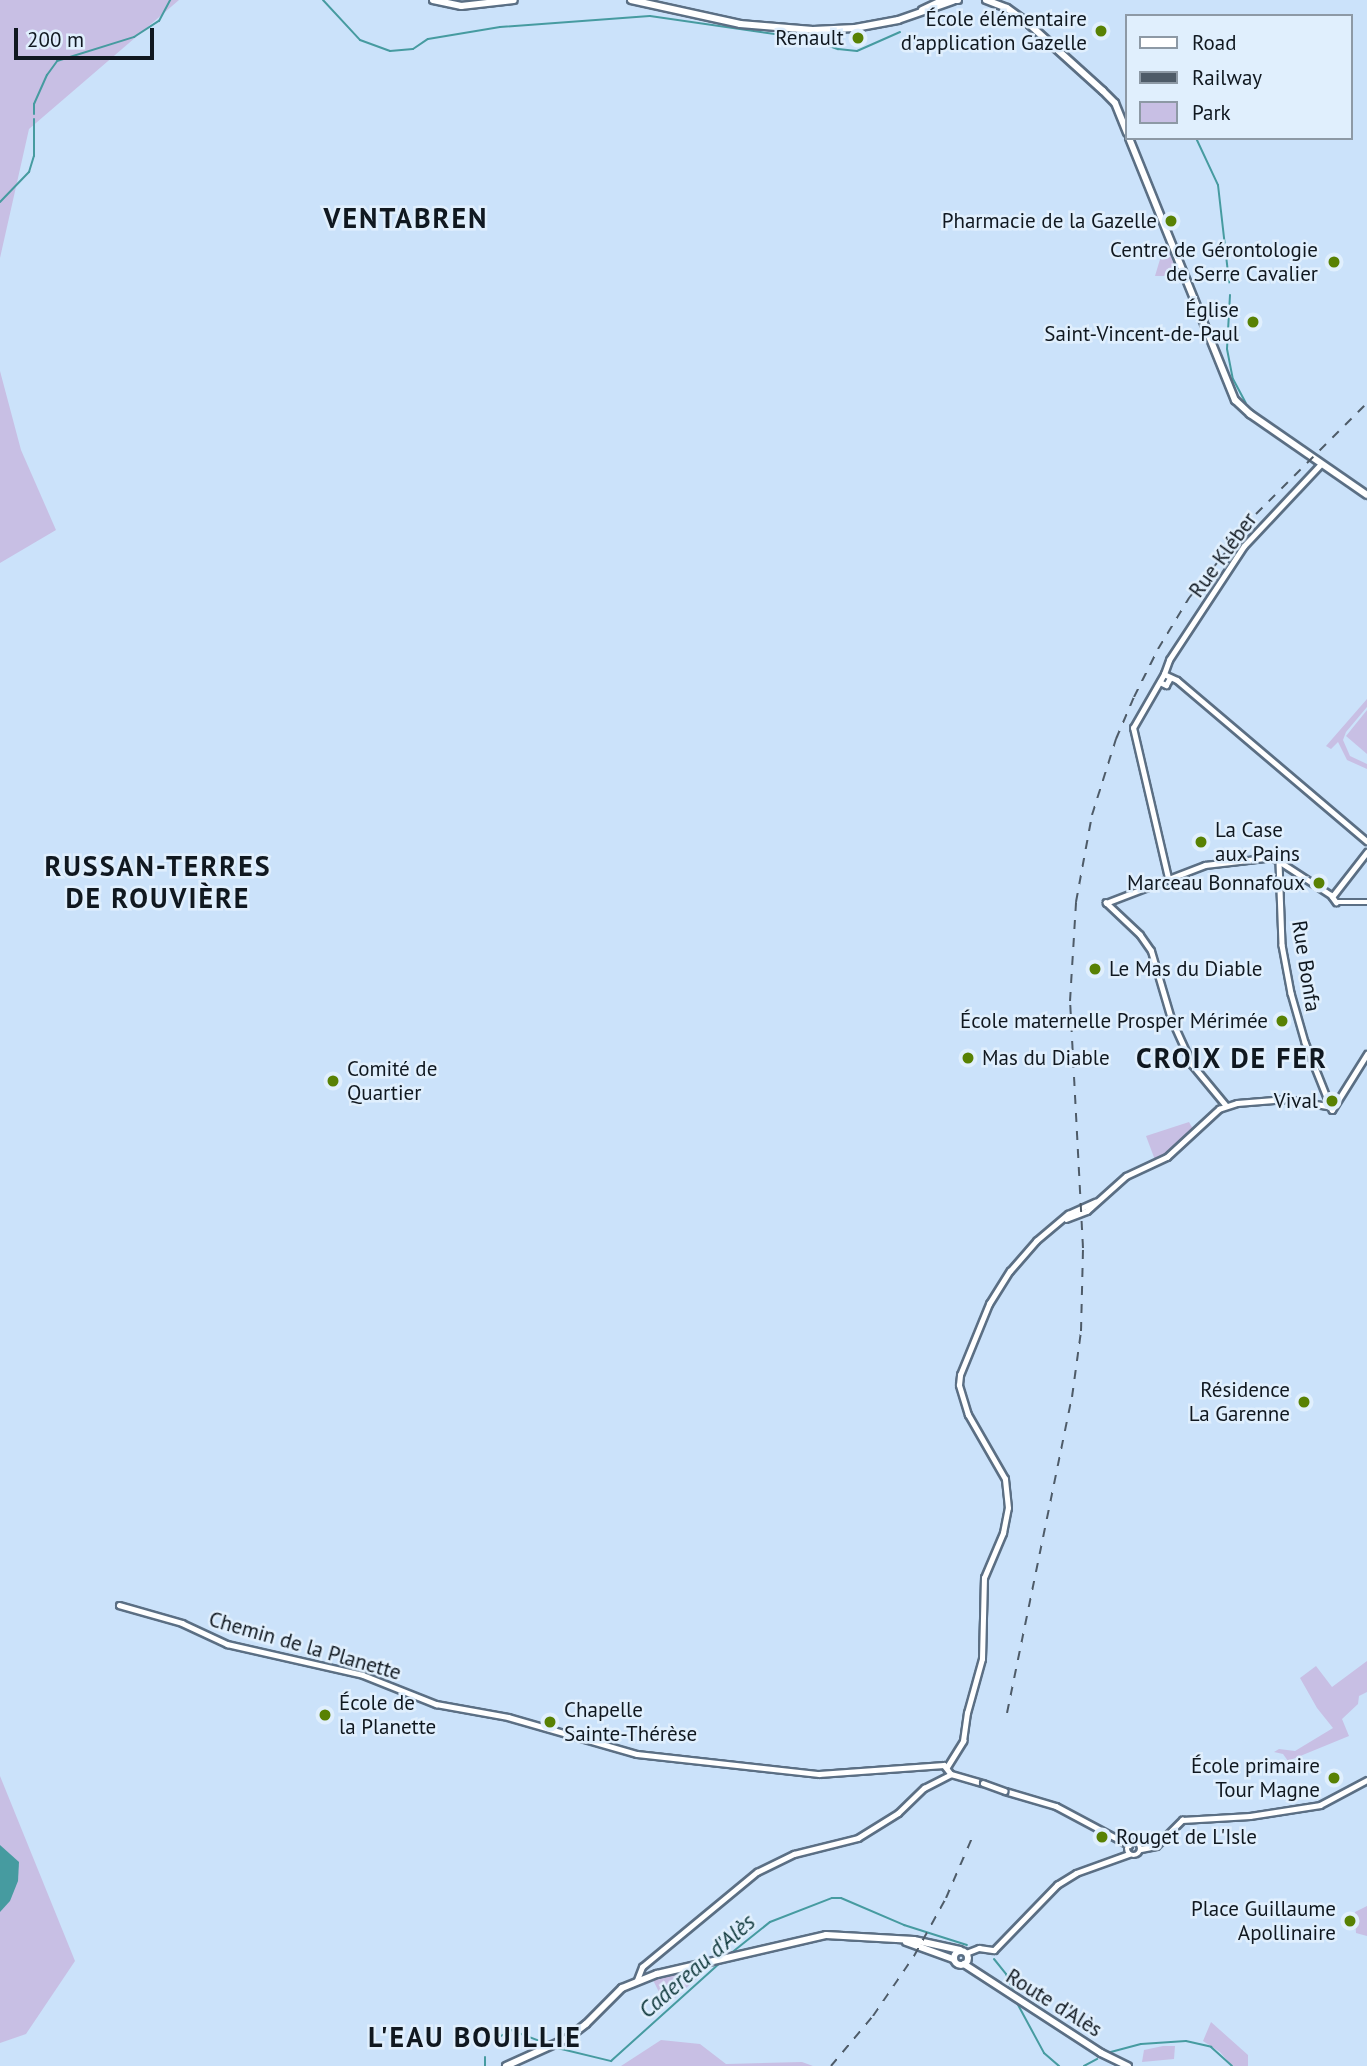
<!DOCTYPE html>
<meta charset="utf-8">
<style>
body{margin:0}
#map{position:relative;width:1367px;height:2066px;overflow:hidden;background:#cbe2fa;font-family:"PT Sans",sans-serif}
div>[style]{position:absolute}
[style*='--x']{left:calc(var(--x)*1px);top:calc(var(--y)*1px);width:calc(var(--w)*1px);rotate:calc(var(--a)*1deg)}
.green>*{inset:0;background:#c8bfe4}
.water>*{inset:0;background:#469ba0}
.stream>*{height:2px;margin:-1px;padding:0 1px;transform-origin:1px;border-radius:1px;background:#469ba0}
.roads{filter:drop-shadow(2px 0 #5b6f84) drop-shadow(-2px 0 #5b6f84) drop-shadow(0 2px #5b6f84) drop-shadow(0 -2px #5b6f84)}
.minor>*{height:4.5px;margin:-2.25px;padding:0 2.25px;transform-origin:2.25px;border-radius:2.25px;background:#fff}
.minor>.ring{margin:-2.25px;padding:0;box-sizing:content-box;background:none;border:4.5px solid #fff;border-radius:50%}
.major>*{height:6px;margin:-3px;padding:0 3px;transform-origin:3px;border-radius:3px;background:#fff}
.major>.ring{margin:-3px;padding:0;box-sizing:content-box;background:none;border:6px solid #fff;border-radius:50%}
.rail>*{height:2px;margin-top:-1px;transform-origin:0;background:repeating-linear-gradient(90deg,#4e5b68 0 9px,transparent 0 18px)}
.bridges{filter:drop-shadow(2px 0 #5b6f84) drop-shadow(-2px 0 #5b6f84) drop-shadow(0 2px #5b6f84) drop-shadow(0 -2px #5b6f84)}
.minor-bridge>*{height:4.5px;margin:-2.25px;padding:0 2.25px;transform-origin:2.25px;border-radius:2.25px;background:#fff}
.dots>*{width:19px;height:19px;translate:-50% -50%;box-sizing:border-box;border:4px solid #e0effd;border-radius:50%}
span{translate:-50% -50%;white-space:nowrap;text-align:center;line-height:1.15;-webkit-text-stroke:5px #e0effd;paint-order:stroke}
.poi-label{font-size:21px;color:#101820}
.right{translate:-100% -50%;text-align:right}
.left{translate:0 -50%;text-align:left}
.street-label{font-size:21px;color:#101820}
.water-label{font-size:23px;color:#0f383b;font-style:italic}
.district-label{font-size:28px;color:#101820;font-weight:700;letter-spacing:2px}
.legend{position:absolute;left:1125px;top:14px;width:228px;height:126px;box-sizing:border-box;background:#e0effd;border:2px solid #8d99a5;margin:0;padding:9px 12px;list-style:none;font-size:21px;color:#101820}
.legend li{display:flex;align-items:center;gap:14px;height:35px}
.legend b{width:35px;border:2px solid #8d99a5}
.scale{position:absolute;left:14px;top:28px;width:140px;height:32px;box-sizing:border-box;border:4px solid #101820;border-top:0;padding-left:9px;font-size:21px;line-height:24px;white-space:nowrap;color:#101820;-webkit-text-stroke:5px #e0effd;paint-order:stroke}
</style>
<div id="map">
<div class="green">
<i style="clip-path:polygon(0 0,179px 0,29px 129px,0 258px)"></i>
<i style="clip-path:polygon(1164px 246px,1169px 247px,1172px 260px,1179px 271px,1167px 276px,1155px 276px)"></i>
<i style="clip-path:polygon(0 371px,21px 450px,56px 530px,0 563px)"></i>
<i style="clip-path:polygon(1367px 699px,1367px 707px,1346px 732px,1343px 740px,1350px 756px,1367px 764px,1367px 769px,1347px 760px,1338px 742px,1331px 749px,1326px 746px)"></i>
<i style="clip-path:polygon(1367px 710px,1367px 754px,1346px 736px)"></i>
<i style="clip-path:polygon(1189px 1122px,1193px 1129px,1170px 1153px,1155px 1160px,1146px 1136px)"></i>
<i style="clip-path:polygon(1367px 1661px,1367px 1692px,1359px 1696px,1358px 1704px,1342px 1719px,1349px 1736px,1288px 1761px,1283px 1754px,1274px 1752px,1279px 1749px,1295px 1751px,1333px 1728px,1317px 1708px,1300px 1678px,1316px 1666px,1332px 1687px)"></i>
<i style="clip-path:polygon(0 1776px,75px 1961px,26px 2034px,0 2043px)"></i>
<i style="clip-path:polygon(1367px 1906px,1367px 1936px,1356px 1933px,1355px 1912px)"></i>
<i style="clip-path:polygon(709px 1964px,712px 1965px,666px 2006px,653px 1980px)"></i>
<i style="clip-path:polygon(1211px 2022px,1248px 2055px,1248px 2066px,1232px 2066px,1220px 2052px,1203px 2041px)"></i>
<i style="clip-path:polygon(661px 2040px,700px 2044px,726px 2064px,802px 2062px,813px 2066px,621px 2066px)"></i>
<i style="clip-path:polygon(1163px 2046px,1175px 2046px,1174px 2059px,1142px 2062px,1144px 2050px)"></i>
</div>
<div class="water">
<i style="clip-path:polygon(0 1845px,19px 1862px,18px 1881px,10px 1901px,0 1912px)"></i>
</div>
<div class="stream">
<i style="--x:323;--y:0;--w:54;--a:47.2"></i>
<i style="--x:360;--y:40;--w:32;--a:20"></i>
<i style="--x:390;--y:51;--w:23;--a:-5"></i>
<i style="--x:413;--y:49;--w:18;--a:-34"></i>
<i style="--x:428;--y:39;--w:73;--a:-9.5"></i>
<i style="--x:500;--y:27;--w:150;--a:-4.2"></i>
<i style="--x:650;--y:16;--w:162;--a:8.2"></i>
<i style="--x:810;--y:39;--w:30;--a:20"></i>
<i style="--x:838;--y:49;--w:19;--a:6"></i>
<i style="--x:857;--y:51;--w:47;--a:-23.8"></i>
<i style="--x:34;--y:114;--w:10;--a:-90"></i>
<i style="--x:34;--y:104;--w:32;--a:-66"></i>
<i style="--x:47;--y:75;--w:17;--a:-54"></i>
<i style="--x:57;--y:61;--w:81;--a:-17.3"></i>
<i style="--x:134;--y:37;--w:30;--a:-33"></i>
<i style="--x:159;--y:21;--w:24;--a:-62"></i>
<i style="--x:1196;--y:138;--w:52;--a:64.9"></i>
<i style="--x:1218;--y:185;--w:98;--a:83.5"></i>
<i style="--x:0;--y:202;--w:42;--a:-46"></i>
<i style="--x:29;--y:172;--w:17;--a:-73"></i>
<i style="--x:34;--y:156;--w:37;--a:-90"></i>
<i style="--x:1230;--y:295;--w:54;--a:93.2"></i>
<i style="--x:1227;--y:349;--w:31;--a:79"></i>
<i style="--x:1233;--y:379;--w:27;--a:62"></i>
<i style="--x:730;--y:1954;--w:51;--a:-38.7"></i>
<i style="--x:770;--y:1922;--w:66;--a:-21.2"></i>
<i style="--x:832;--y:1898;--w:9;--a:0"></i>
<i style="--x:841;--y:1898;--w:69;--a:23.2"></i>
<i style="--x:904;--y:1925;--w:66;--a:17.6"></i>
<i style="--x:994;--y:1959;--w:19;--a:51"></i>
<i style="--x:1006;--y:1974;--w:22;--a:66"></i>
<i style="--x:1017;--y:2003;--w:57;--a:61.6"></i>
<i style="--x:1044;--y:2053;--w:20;--a:41"></i>
<i style="--x:494;--y:2040;--w:20;--a:-30"></i>
<i style="--x:511;--y:2030;--w:40;--a:21"></i>
<i style="--x:553;--y:2047;--w:60;--a:13.6"></i>
<i style="--x:611;--y:2061;--w:148;--a:-42"></i>
<i style="--x:1107;--y:2053;--w:35;--a:-15"></i>
<i style="--x:1141;--y:2044;--w:45;--a:-3.8"></i>
<i style="--x:1186;--y:2041;--w:26;--a:13"></i>
<i style="--x:1211;--y:2047;--w:28;--a:42"></i>
<i style="--x:485;--y:2057;--w:9;--a:90"></i>
<i style="--x:1084;--y:2066;--w:15;--a:-28"></i>
</div>
<div class="roads">
<div class="minor">
<i style="--x:1164;--y:674;--w:15;--a:-70"></i>
<i style="--x:1169;--y:660;--w:136;--a:-56.7"></i>
<i style="--x:1244;--y:546;--w:112;--a:-46.8"></i>
<i style="--x:1160;--y:682;--w:7;--a:27"></i>
<i style="--x:1166;--y:685;--w:8;--a:-60"></i>
<i style="--x:1279;--y:862;--w:83;--a:87.9"></i>
<i style="--x:1282;--y:945;--w:49;--a:79.4"></i>
<i style="--x:1291;--y:993;--w:51;--a:74.1"></i>
<i style="--x:1305;--y:1042;--w:73;--a:68.3"></i>
<i style="--x:1332;--y:1110;--w:66;--a:-58"></i>
<i style="--x:1168;--y:878;--w:154;--a:-103.1"></i>
<i style="--x:1133;--y:728;--w:62;--a:-60.1"></i>
<i style="--x:1164;--y:674;--w:14;--a:25"></i>
<i style="--x:1177;--y:680;--w:249;--a:40.3"></i>
<i style="--x:1332;--y:897;--w:57;--a:-52.1"></i>
<i style="--x:1226;--y:1106;--w:53;--a:-129.7"></i>
<i style="--x:1192;--y:1065;--w:51;--a:-114.5"></i>
<i style="--x:1171;--y:1019;--w:71;--a:-106.4"></i>
<i style="--x:1151;--y:951;--w:19;--a:-125"></i>
<i style="--x:1140;--y:935;--w:47;--a:-136.7"></i>
<i style="--x:1106;--y:903;--w:106;--a:-21"></i>
<i style="--x:1205;--y:865;--w:60;--a:-6.7"></i>
<i style="--x:1265;--y:858;--w:9;--a:0"></i>
<i style="--x:1274;--y:858;--w:68;--a:33"></i>
<i style="--x:1331;--y:895;--w:9;--a:54"></i>
<i style="--x:1336;--y:902;--w:31;--a:0"></i>
<i style="--x:1066;--y:1219;--w:22;--a:-21"></i>
<i style="--x:1087;--y:1211;--w:52;--a:-41.9"></i>
<i style="--x:1126;--y:1176;--w:45;--a:-24.9"></i>
<i style="--x:1167;--y:1157;--w:71;--a:-42.7"></i>
<i style="--x:1219;--y:1109;--w:19;--a:-18"></i>
<i style="--x:1237;--y:1103;--w:49;--a:-4.7"></i>
<i style="--x:1286;--y:1099;--w:43;--a:9.5"></i>
<i style="--x:119;--y:1605;--w:66;--a:15.9"></i>
<i style="--x:182;--y:1623;--w:50;--a:25"></i>
<i style="--x:227;--y:1644;--w:139;--a:12.8"></i>
<i style="--x:363;--y:1675;--w:79;--a:21.7"></i>
<i style="--x:436;--y:1704;--w:73;--a:10.2"></i>
<i style="--x:508;--y:1717;--w:134;--a:16"></i>
<i style="--x:637;--y:1754;--w:183;--a:6.3"></i>
<i style="--x:819;--y:1774;--w:125;--a:-4.1"></i>
<i style="--x:944;--y:1765;--w:11;--a:52"></i>
<i style="--x:947;--y:1767;--w:31;--a:-58"></i>
<i style="--x:963;--y:1741;--w:28;--a:-82"></i>
<i style="--x:967;--y:1713;--w:56;--a:-74.5"></i>
<i style="--x:982;--y:1659;--w:81;--a:-88.6"></i>
<i style="--x:984;--y:1578;--w:49;--a:-67.1"></i>
<i style="--x:1003;--y:1533;--w:25;--a:-79"></i>
<i style="--x:1008;--y:1508;--w:29;--a:-96"></i>
<i style="--x:1005;--y:1479;--w:74;--a:-120"></i>
<i style="--x:968;--y:1415;--w:31;--a:-107"></i>
<i style="--x:959;--y:1385;--w:10;--a:-84"></i>
<i style="--x:960;--y:1375;--w:77;--a:-67.8"></i>
<i style="--x:989;--y:1304;--w:39;--a:-58"></i>
<i style="--x:1010;--y:1271;--w:40;--a:-49"></i>
<i style="--x:1036;--y:1241;--w:42;--a:-40.2"></i>
<i style="--x:1068;--y:1214;--w:30;--a:-24"></i>
<i style="--x:951;--y:1774;--w:33;--a:16"></i>
<i style="--x:1005;--y:1791;--w:53;--a:16.4"></i>
<i style="--x:1056;--y:1806;--w:83;--a:28.1"></i>
<i class="ring" style="left:1127px;top:1842px;width:9.5px;height:9.5px"></i>
<i style="--x:1141;--y:1849;--w:15;--a:-11"></i>
<i style="--x:1156;--y:1846;--w:37;--a:-45"></i>
<i style="--x:1182;--y:1820;--w:68;--a:-3.4"></i>
<i style="--x:1250;--y:1816;--w:71;--a:-8.9"></i>
<i style="--x:1320;--y:1805;--w:53;--a:-28"></i>
<i style="--x:966;--y:1953;--w:14;--a:-21"></i>
<i style="--x:979;--y:1948;--w:15;--a:8"></i>
<i style="--x:994;--y:1950;--w:91;--a:-45.9"></i>
<i style="--x:1057;--y:1885;--w:22;--a:-32"></i>
<i style="--x:1076;--y:1873;--w:56;--a:-19.7"></i>
<i style="--x:637;--y:1980;--w:14;--a:-69"></i>
<i style="--x:642;--y:1967;--w:149;--a:-39.6"></i>
<i style="--x:757;--y:1872;--w:41;--a:-25.9"></i>
<i style="--x:794;--y:1854;--w:66;--a:-14"></i>
<i style="--x:858;--y:1838;--w:47;--a:-32"></i>
<i style="--x:898;--y:1813;--w:36;--a:-44"></i>
<i style="--x:924;--y:1788;--w:30;--a:-27"></i>
</div>
<div class="major">
<i style="--x:433;--y:0;--w:29;--a:12"></i>
<i style="--x:461;--y:6;--w:53;--a:-6.5"></i>
<i style="--x:631;--y:0;--w:112;--a:12.4"></i>
<i style="--x:740;--y:24;--w:73;--a:4.7"></i>
<i style="--x:813;--y:30;--w:42;--a:-2.7"></i>
<i style="--x:855;--y:28;--w:44;--a:-10.5"></i>
<i style="--x:898;--y:20;--w:58;--a:-19.1"></i>
<i style="--x:986;--y:0;--w:22;--a:21"></i>
<i style="--x:1007;--y:8;--w:29;--a:36"></i>
<i style="--x:1030;--y:25;--w:98;--a:42.1"></i>
<i style="--x:1103;--y:91;--w:17;--a:45"></i>
<i style="--x:1115;--y:103;--w:32;--a:68"></i>
<i style="--x:922;--y:10;--w:23;--a:-25"></i>
<i style="--x:943;--y:0;--w:15;--a:0"></i>
<i style="--x:1129;--y:138;--w:283;--a:68"></i>
<i style="--x:1235;--y:400;--w:21;--a:43"></i>
<i style="--x:1250;--y:414;--w:142;--a:34.7"></i>
<i style="--x:906;--y:1942;--w:50;--a:19.9"></i>
<i class="ring" style="left:954px;top:1951px;width:8px;height:8px"></i>
<i style="--x:964;--y:1964;--w:163;--a:33"></i>
<i style="--x:1101;--y:2053;--w:30;--a:26"></i>
<i style="--x:506;--y:2066;--w:68;--a:-24.3"></i>
<i style="--x:568;--y:2038;--w:23;--a:-38"></i>
<i style="--x:586;--y:2024;--w:51;--a:-45"></i>
<i style="--x:622;--y:1988;--w:38;--a:-22"></i>
<i style="--x:657;--y:1974;--w:173;--a:-13"></i>
<i style="--x:826;--y:1935;--w:88;--a:3.3"></i>
<i style="--x:914;--y:1940;--w:47;--a:12.3"></i>
</div>
</div>
<div class="rail">
<i style="--x:1007;--y:1713;--w:323;--a:-78.4"></i>
<i style="--x:1072;--y:1397;--w:67;--a:-82.2"></i>
<i style="--x:1081;--y:1331;--w:83;--a:-88.6"></i>
<i style="--x:1083;--y:1248;--w:247;--a:-93"></i>
<i style="--x:1070;--y:1001;--w:99;--a:-86.5"></i>
<i style="--x:1076;--y:902;--w:88;--a:-79.6"></i>
<i style="--x:1092;--y:815;--w:80;--a:-72.5"></i>
<i style="--x:1116;--y:739;--w:46;--a:-66.8"></i>
<i style="--x:1134;--y:697;--w:54;--a:-63.4"></i>
<i style="--x:1158;--y:649;--w:60;--a:-58.7"></i>
<i style="--x:1189;--y:598;--w:107;--a:-51.4"></i>
<i style="--x:1256;--y:514;--w:157;--a:-45"></i>
<i style="--x:831;--y:2066;--w:65;--a:-50"></i>
<i style="--x:873;--y:2016;--w:73;--a:-55.7"></i>
<i style="--x:914;--y:1956;--w:66;--a:-61.1"></i>
<i style="--x:946;--y:1898;--w:65;--a:-66.6"></i>
</div>
<div class="bridges">
<div class="minor-bridge">
<i style="--x:983;--y:1783;--w:23;--a:20"></i>
</div>
</div>
<div class="dots">
<i style="left:1101px;top:31px;background:#588103"></i>
<i style="left:858px;top:38px;background:#588103"></i>
<i style="left:1171px;top:221px;background:#588103"></i>
<i style="left:1334px;top:262px;background:#588103"></i>
<i style="left:1253px;top:322px;background:#588103"></i>
<i style="left:1201px;top:842px;background:#588103"></i>
<i style="left:1319px;top:883px;background:#588103"></i>
<i style="left:1095px;top:969px;background:#588103"></i>
<i style="left:1282px;top:1021px;background:#588103"></i>
<i style="left:968px;top:1058px;background:#588103"></i>
<i style="left:333px;top:1081px;background:#588103"></i>
<i style="left:1332px;top:1101px;background:#588103"></i>
<i style="left:1304px;top:1402px;background:#588103"></i>
<i style="left:325px;top:1715px;background:#588103"></i>
<i style="left:550px;top:1722px;background:#588103"></i>
<i style="left:1334px;top:1778px;background:#588103"></i>
<i style="left:1102px;top:1837px;background:#588103"></i>
<i style="left:1350px;top:1921px;background:#588103"></i>
</div>
<div class="poi-label">
<span class="right" style="left:1087px;top:31px">École élémentaire<br>d'application Gazelle</span>
<span class="right" style="left:844px;top:38px">Renault</span>
<span class="right" style="left:1157px;top:221px">Pharmacie de la Gazelle</span>
<span class="right" style="left:1318px;top:262px">Centre de Gérontologie<br>de Serre Cavalier</span>
<span class="right" style="left:1239px;top:322px">Église<br>Saint-Vincent-de-Paul</span>
<span class="left" style="left:1215px;top:842px">La Case<br>aux Pains</span>
<span class="right" style="left:1305px;top:883px">Marceau Bonnafoux</span>
<span class="left" style="left:1109px;top:969px">Le Mas du Diable</span>
<span class="right" style="left:1268px;top:1021px">École maternelle Prosper Mérimée</span>
<span class="left" style="left:982px;top:1058px">Mas du Diable</span>
<span class="left" style="left:347px;top:1081px">Comité de<br>Quartier</span>
<span class="right" style="left:1318px;top:1101px">Vival</span>
<span class="right" style="left:1290px;top:1402px">Résidence<br>La Garenne</span>
<span class="left" style="left:339px;top:1715px">École de<br>la Planette</span>
<span class="left" style="left:564px;top:1722px">Chapelle<br>Sainte-Thérèse</span>
<span class="right" style="left:1320px;top:1778px">École primaire<br>Tour Magne</span>
<span class="left" style="left:1116px;top:1837px">Rouget de L'Isle</span>
<span class="right" style="left:1336px;top:1921px">Place Guillaume<br>Apollinaire</span>
</div>
<div class="street-label">
<span style="left:1223px;top:555px;rotate:-54deg">Rue Kléber</span>
<span style="left:1306px;top:966px;rotate:81deg">Rue Bonfa</span>
<span style="left:305px;top:1646px;rotate:16deg">Chemin de la Planette</span>
<span style="left:1054px;top:2003px;rotate:32deg">Route d'Alès</span>
</div>
<div class="water-label">
<span style="left:697px;top:1966px;rotate:-41deg">Cadereau d'Alès</span>
</div>
<div class="district-label">
<span style="left:406px;top:218px">VENTABREN</span>
<span style="left:158px;top:882px">RUSSAN-TERRES<br>DE ROUVIÈRE</span>
<span style="left:1232px;top:1058px">CROIX DE FER</span>
<span style="left:475px;top:2037px">L'EAU BOUILLIE</span>
</div>
<ul class="legend">
<li><b style="height:9px;background:#fff"></b>Road</li>
<li><b style="height:9px;background:#4e5b68"></b>Railway</li>
<li><b style="height:19px;background:#c8bfe4"></b>Park</li>
</ul>
<div class="scale">200 m</div>
</div>
